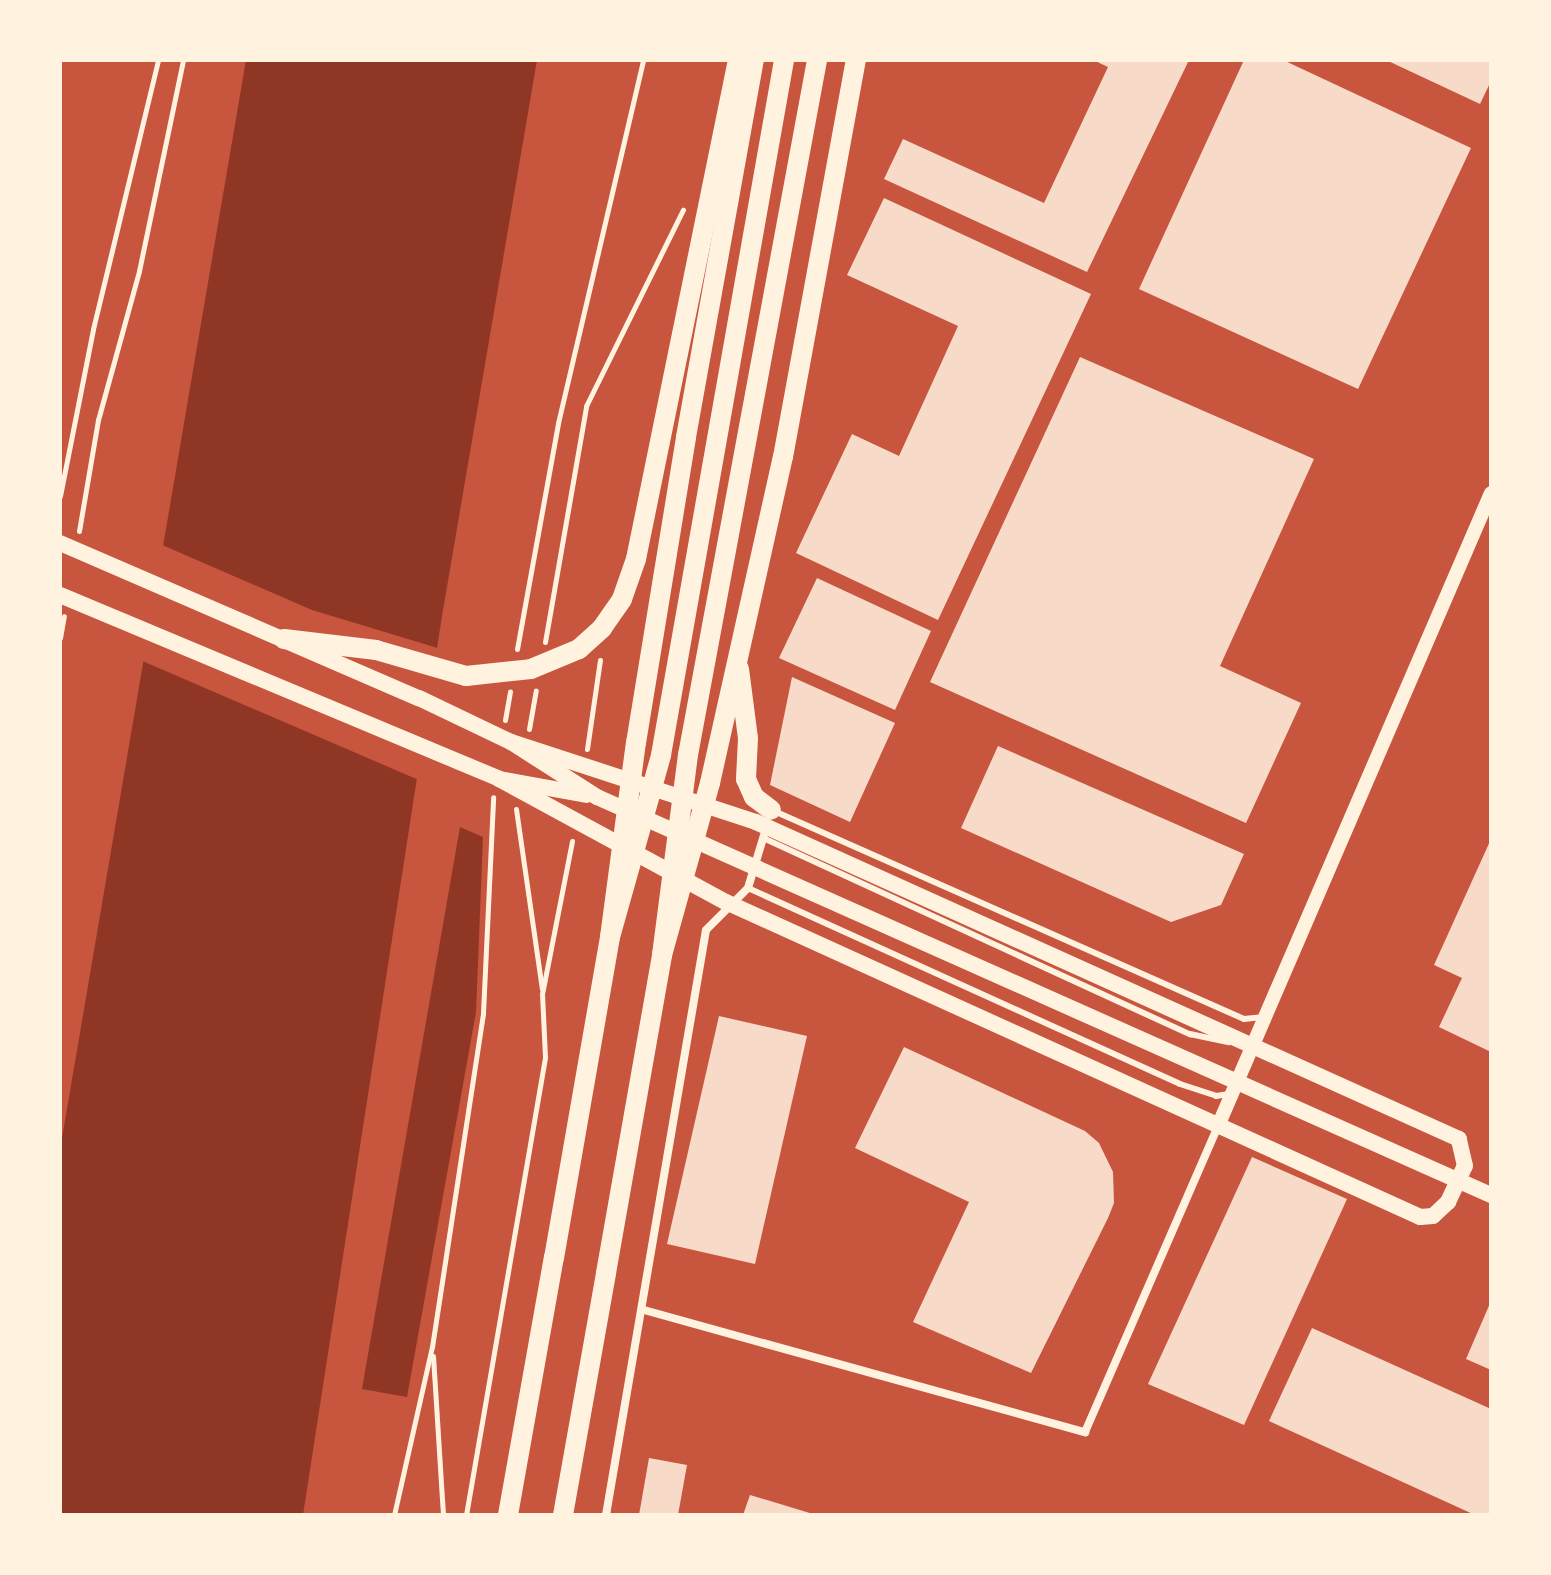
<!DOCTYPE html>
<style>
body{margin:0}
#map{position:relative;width:1551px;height:1575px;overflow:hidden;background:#c8553d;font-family:Commissioner,sans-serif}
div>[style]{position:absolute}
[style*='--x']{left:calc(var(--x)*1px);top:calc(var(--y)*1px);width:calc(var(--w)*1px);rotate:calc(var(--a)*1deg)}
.water>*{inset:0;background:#8f3625}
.pier>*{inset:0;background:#c8553d}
.building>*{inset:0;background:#f7dbc8}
.path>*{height:5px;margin:-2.5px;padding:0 2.5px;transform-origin:2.5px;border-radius:2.5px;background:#fff3e0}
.service>*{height:6px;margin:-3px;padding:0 3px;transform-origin:3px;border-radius:3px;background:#fff3e0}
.minor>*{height:8px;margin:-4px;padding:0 4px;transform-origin:4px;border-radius:4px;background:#fff3e0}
.tertiary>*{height:14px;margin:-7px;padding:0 7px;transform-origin:7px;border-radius:7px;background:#fff3e0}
.secondary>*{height:16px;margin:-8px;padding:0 8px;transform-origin:8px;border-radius:8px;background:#fff3e0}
.primary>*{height:20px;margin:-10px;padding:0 10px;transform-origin:10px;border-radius:10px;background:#fff3e0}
.trunk>*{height:20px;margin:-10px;padding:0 10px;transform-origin:10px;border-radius:10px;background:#fff3e0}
span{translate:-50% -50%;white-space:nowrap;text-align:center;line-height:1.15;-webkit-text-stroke:6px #fff3e0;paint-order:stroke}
.frame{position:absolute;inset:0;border:62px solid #fff3e0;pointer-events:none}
</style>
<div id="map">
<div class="water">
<i style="clip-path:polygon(246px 60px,537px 60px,442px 616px,303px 1515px,60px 1515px,60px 1150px)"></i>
<i style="clip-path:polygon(460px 827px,483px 837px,476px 1012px,407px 1397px,362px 1389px)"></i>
</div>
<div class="pier">
<i style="clip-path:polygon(160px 544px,312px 610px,441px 649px,421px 781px,140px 660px)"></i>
</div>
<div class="building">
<i style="clip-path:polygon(1093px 60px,1189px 60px,1087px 272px,884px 179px,903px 139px,1044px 203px,1108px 67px)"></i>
<i style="clip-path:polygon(1244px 60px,1283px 60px,1471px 148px,1358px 389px,1139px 289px)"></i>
<i style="clip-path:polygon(1386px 60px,1491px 60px,1491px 81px,1480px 104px)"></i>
<i style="clip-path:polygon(884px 198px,1091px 294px,938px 620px,796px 553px,852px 434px,899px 456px,958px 326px,847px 275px)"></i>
<i style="clip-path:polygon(1080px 357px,1314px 459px,1220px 666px,1301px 703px,1246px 823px,930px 682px)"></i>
<i style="clip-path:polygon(817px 578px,931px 631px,895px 710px,779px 658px)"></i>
<i style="clip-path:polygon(792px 677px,895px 723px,850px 822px,770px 785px)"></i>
<i style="clip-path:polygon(998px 746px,1244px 854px,1221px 905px,1171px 922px,961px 828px)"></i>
<i style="clip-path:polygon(1491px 839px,1491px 1052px,1439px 1027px,1462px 978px,1434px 965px)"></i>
<i style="clip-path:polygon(719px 1016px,807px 1036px,755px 1264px,667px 1244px)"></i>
<i style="clip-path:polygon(904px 1047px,1085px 1131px,1099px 1143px,1113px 1172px,1114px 1203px,1108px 1218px,1031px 1373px,913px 1322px,969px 1202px,855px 1148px)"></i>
<i style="clip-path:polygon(1252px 1157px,1347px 1199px,1244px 1425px,1148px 1384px)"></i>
<i style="clip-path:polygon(1491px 1301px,1491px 1370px,1466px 1359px)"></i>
<i style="clip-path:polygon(1312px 1328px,1491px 1409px,1491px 1515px,1475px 1515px,1269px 1421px)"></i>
<i style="clip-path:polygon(649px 1458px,687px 1465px,678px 1515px,639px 1515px)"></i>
<i style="clip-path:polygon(750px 1495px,813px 1514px,813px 1515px,743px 1515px)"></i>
</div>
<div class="path">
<i style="--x:60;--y:496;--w:170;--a:-78.8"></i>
<i style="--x:93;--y:329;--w:277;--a:-76.4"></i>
<i style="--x:79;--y:531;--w:113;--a:-80.3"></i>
<i style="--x:98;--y:420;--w:155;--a:-74.6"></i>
<i style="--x:139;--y:271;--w:216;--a:-78.2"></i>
<i style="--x:60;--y:638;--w:22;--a:-80"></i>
<i style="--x:545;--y:642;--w:240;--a:-80.1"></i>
<i style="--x:586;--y:406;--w:219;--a:-63.7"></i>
<i style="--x:517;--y:649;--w:230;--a:-79.7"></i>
<i style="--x:558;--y:423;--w:373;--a:-76.8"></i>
<i style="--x:505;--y:720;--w:29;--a:-80"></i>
<i style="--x:529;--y:729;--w:39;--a:-80"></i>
<i style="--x:587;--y:749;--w:90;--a:-81.7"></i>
<i style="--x:516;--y:809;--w:182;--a:81.8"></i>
<i style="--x:433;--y:1356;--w:159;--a:86.4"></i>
<i style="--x:394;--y:1515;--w:172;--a:-77.3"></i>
<i style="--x:432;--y:1347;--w:338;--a:-81.3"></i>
<i style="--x:483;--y:1013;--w:216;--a:-87.3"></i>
<i style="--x:466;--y:1515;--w:465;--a:-80.2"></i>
<i style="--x:545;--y:1057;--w:63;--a:-92.7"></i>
<i style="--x:542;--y:994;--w:156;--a:-78.9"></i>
</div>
<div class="service">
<i style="--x:774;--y:811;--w:514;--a:23.87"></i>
<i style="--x:1244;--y:1019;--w:18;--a:-6"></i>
<i style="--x:763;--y:838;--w:470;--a:24.7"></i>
<i style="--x:1190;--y:1034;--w:40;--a:12"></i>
<i style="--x:748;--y:888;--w:474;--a:24.4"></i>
<i style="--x:1180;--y:1084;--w:38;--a:18"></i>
<i style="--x:1216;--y:1096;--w:12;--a:-9"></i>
</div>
<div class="minor">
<i style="--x:644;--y:1310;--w:458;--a:15.5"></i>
<i style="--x:1085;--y:1432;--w:334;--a:-66.5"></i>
<i style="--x:606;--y:1515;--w:593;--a:-80.3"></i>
<i style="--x:706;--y:930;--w:59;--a:-45"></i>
<i style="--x:748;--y:888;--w:66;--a:-73.2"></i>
</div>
<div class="tertiary">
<i style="--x:1218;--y:1126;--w:689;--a:-66.67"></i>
</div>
<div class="secondary">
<i style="--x:60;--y:543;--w:391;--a:23.4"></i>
<i style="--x:419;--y:698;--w:102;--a:25.6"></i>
<i style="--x:511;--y:742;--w:102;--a:32.6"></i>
<i style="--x:597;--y:797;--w:979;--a:24"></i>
<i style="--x:60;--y:595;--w:476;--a:22.7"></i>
<i style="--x:499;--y:779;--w:89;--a:10.3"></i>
<i style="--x:499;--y:779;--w:258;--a:28.5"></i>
<i style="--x:726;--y:902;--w:762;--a:24.41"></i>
<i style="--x:1420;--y:1217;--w:13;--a:-4"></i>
<i style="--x:1433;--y:1216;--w:21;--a:-43"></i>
<i style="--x:1448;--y:1202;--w:40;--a:-65"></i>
<i style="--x:1465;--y:1166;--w:28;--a:-103"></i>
<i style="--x:1459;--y:1139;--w:771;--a:-155.73"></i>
<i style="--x:756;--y:822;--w:258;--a:-161.9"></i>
</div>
<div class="primary">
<i style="--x:284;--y:639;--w:93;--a:6.8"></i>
<i style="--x:376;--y:650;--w:94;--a:16.1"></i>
<i style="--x:466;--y:676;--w:65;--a:-6.1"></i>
<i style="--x:531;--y:669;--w:52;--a:-22.6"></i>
<i style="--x:579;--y:649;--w:31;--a:-42"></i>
<i style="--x:602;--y:628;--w:35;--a:-55"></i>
<i style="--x:622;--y:599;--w:42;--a:-70.7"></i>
<i style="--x:636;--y:559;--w:509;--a:-78.45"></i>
<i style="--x:739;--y:669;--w:70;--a:82.6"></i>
<i style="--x:748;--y:738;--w:41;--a:92.8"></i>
<i style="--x:746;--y:779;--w:20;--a:66"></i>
<i style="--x:754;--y:797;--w:21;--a:37"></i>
<i style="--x:554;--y:1258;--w:326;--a:-80.1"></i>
<i style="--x:610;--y:937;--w:196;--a:-82.4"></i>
<i style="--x:636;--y:743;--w:310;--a:-80.7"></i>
<i style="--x:686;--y:437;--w:383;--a:-79.8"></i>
<i style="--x:606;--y:1273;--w:323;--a:-80"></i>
<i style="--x:662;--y:955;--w:179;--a:-74.4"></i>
<i style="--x:710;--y:783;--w:334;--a:-77.4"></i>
<i style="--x:783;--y:457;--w:404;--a:-79.6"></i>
</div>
<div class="trunk">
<i style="--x:610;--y:937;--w:189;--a:-74.3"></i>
<i style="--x:661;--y:755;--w:706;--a:-79.96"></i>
<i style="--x:662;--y:955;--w:202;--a:-82.6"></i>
<i style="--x:688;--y:755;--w:707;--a:-79.48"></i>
<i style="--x:508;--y:1515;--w:261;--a:-79.9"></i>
<i style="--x:563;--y:1515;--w:246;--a:-79.9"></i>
</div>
<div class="frame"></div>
</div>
